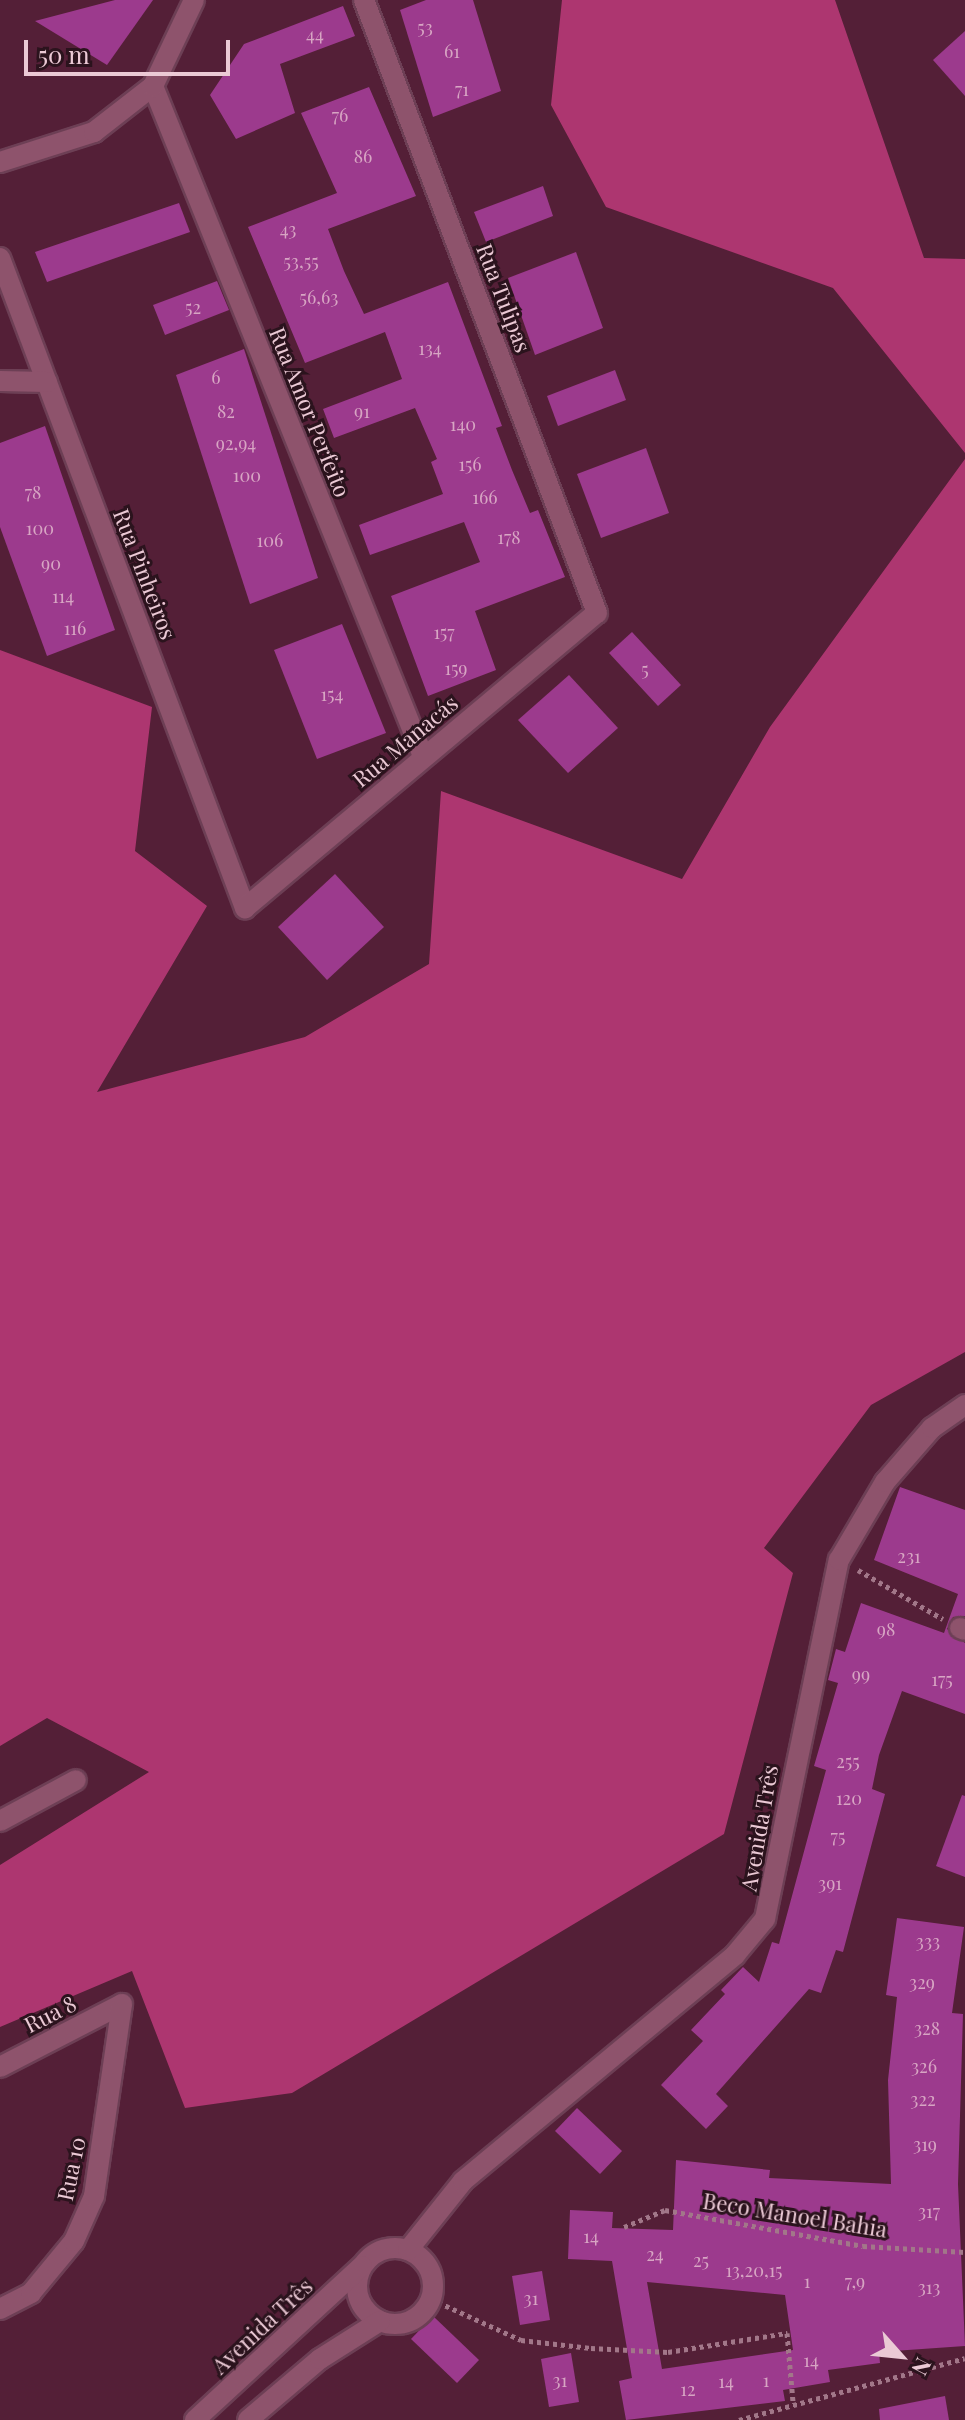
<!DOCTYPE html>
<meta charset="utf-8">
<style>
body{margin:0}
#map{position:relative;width:965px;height:2420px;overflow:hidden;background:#541f37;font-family:"Playfair Display",serif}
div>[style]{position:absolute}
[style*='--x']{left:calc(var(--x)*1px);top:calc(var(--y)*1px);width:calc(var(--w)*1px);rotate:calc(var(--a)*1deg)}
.forest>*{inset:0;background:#ad3670}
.building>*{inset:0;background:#9c3a8d}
.path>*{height:5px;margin-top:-2.5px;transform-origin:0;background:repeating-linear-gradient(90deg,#a27789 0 4px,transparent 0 8px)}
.roads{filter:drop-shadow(2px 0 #6d3f55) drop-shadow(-2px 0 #6d3f55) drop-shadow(0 2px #6d3f55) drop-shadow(0 -2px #6d3f55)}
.street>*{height:20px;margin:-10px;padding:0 10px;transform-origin:10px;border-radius:10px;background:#8e536c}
.street>.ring{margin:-10px;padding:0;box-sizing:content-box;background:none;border:20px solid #8e536c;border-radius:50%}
.secondary>*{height:20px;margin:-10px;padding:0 10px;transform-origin:10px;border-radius:10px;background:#8e536c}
span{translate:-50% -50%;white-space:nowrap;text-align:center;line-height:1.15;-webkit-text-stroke:6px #2b131d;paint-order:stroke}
.number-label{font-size:18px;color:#d7a5c3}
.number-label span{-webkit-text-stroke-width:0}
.street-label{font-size:22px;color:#ebc9d5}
.north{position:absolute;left:861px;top:2316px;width:80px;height:80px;-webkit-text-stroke:6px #2b131d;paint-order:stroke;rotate:117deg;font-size:22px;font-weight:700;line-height:32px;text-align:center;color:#ebc9d5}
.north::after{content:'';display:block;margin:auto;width:28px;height:36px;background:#ebc9d5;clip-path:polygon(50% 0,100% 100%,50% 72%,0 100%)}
.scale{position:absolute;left:24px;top:40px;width:206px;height:36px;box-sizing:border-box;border:4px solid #ebc9d5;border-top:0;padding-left:10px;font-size:24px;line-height:28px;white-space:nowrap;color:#ebc9d5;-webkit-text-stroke:6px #2b131d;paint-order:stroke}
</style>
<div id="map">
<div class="forest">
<i style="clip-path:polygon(562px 0,835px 0,924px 258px,965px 259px,965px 453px,833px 288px,606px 207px,551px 105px)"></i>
<i style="clip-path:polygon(965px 459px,965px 1352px,871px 1405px,764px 1548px,793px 1573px,724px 1834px,292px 2093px,185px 2108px,132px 1971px,0 2027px,0 1865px,149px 1772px,47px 1718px,0 1746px,0 650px,152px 707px,135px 851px,207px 906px,97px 1092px,305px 1037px,429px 964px,441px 791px,682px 879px,770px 727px)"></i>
</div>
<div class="building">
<i style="clip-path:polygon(115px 0,153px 0,107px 65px,35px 21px)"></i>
<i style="clip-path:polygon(426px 0,473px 0,501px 91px,433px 117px,400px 10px)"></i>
<i style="clip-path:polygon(343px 6px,355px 36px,280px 64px,295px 113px,236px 139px,210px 95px,244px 44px)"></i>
<i style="clip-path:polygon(965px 31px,965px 96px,933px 60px)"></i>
<i style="clip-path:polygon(369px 87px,416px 196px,328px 229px,344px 271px,364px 314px,448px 282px,502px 426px,496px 428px,512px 470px,530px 513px,538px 510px,565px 577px,475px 611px,496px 670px,428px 696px,391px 596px,480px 562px,464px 522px,370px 555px,359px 525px,443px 494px,431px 462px,437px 459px,415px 408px,334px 438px,323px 409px,402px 379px,385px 332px,305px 363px,248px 227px,337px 193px,301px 113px)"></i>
<i style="clip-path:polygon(543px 186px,553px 216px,486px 242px,474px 212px)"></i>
<i style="clip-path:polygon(179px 203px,190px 232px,47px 282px,35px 252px)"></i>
<i style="clip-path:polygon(576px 252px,603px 328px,535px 355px,508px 278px)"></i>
<i style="clip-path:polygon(217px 281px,229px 310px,165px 335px,153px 305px)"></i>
<i style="clip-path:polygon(244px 349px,318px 578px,250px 604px,176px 375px)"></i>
<i style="clip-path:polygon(615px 370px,626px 400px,558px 426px,547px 396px)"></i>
<i style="clip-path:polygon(45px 426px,115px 630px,47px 656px,0 527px,0 443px)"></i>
<i style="clip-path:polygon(646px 448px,669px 513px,601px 538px,577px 474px)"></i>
<i style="clip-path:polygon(342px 624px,386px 733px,317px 759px,274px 650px)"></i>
<i style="clip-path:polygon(632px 632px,681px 685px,658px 706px,609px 653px)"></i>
<i style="clip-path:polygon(569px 675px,618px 728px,568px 773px,518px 720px)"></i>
<i style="clip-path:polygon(335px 874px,384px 927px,327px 980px,278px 927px)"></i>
<i style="clip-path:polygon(900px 1487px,965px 1510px,965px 1616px,953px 1617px,947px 1629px,965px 1643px,965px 1714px,902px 1691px,879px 1755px,872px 1789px,885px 1794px,843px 1952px,836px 1950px,821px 1993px,809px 1989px,716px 2094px,728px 2106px,706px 2129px,661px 2085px,703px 2041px,691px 2030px,725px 1994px,721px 1990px,743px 1967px,759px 1982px,772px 1942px,779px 1944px,826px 1770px,814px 1766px,838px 1683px,828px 1680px,836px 1649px,845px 1652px,861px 1603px,944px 1633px,958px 1594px,874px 1560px)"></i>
<i style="clip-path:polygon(962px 1795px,965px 1796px,965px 1877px,936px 1866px)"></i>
<i style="clip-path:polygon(evenodd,897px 1918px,964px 1927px,952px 2013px,963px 2014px,958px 2184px,965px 2346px,879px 2352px,880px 2363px,828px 2370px,830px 2382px,783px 2390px,785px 2401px,626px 2420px,619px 2381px,632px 2378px,612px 2261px,568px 2259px,570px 2210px,613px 2212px,612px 2228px,673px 2230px,676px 2160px,770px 2170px,769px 2178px,891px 2184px,888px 2080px,897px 1997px,886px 1995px,897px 1918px,647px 2282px,785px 2295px,793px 2350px,662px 2369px,647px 2282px)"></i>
<i style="clip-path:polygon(577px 2108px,622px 2151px,600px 2174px,555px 2131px)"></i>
<i style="clip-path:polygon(542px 2271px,550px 2320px,520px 2325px,512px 2276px)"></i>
<i style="clip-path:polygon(433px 2316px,479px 2360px,457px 2383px,411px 2339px)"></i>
<i style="clip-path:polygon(571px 2353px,579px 2402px,549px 2407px,541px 2359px)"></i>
<i style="clip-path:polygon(945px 2396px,949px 2420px,880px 2420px,879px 2409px)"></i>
</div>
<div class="path">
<i style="--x:858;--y:1570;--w:98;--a:30"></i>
<i style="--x:624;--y:2227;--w:44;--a:-22.5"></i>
<i style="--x:665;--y:2210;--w:201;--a:10.3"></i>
<i style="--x:863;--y:2246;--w:102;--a:3.4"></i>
<i style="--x:431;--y:2299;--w:99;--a:24.5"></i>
<i style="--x:521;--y:2340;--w:70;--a:6.5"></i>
<i style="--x:591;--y:2348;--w:77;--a:3"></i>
<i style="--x:668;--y:2352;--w:121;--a:-9.1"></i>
<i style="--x:787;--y:2333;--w:68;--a:85"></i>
<i style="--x:739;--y:2420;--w:234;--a:-15.3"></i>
</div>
<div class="roads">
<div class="street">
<i style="--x:153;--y:86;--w:722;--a:68.05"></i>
<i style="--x:0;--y:258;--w:695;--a:69.35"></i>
<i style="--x:245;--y:908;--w:459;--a:-40"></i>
<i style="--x:597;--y:613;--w:656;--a:-110.81"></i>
<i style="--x:0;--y:381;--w:47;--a:1.2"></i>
<i style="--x:960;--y:1628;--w:5;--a:22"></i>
<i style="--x:0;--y:1821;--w:86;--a:-28.3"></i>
<i style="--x:0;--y:2067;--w:137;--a:-27.3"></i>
<i class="ring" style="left:357px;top:2248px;width:56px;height:56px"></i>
<i style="--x:408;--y:2250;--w:88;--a:-51.4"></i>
<i style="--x:463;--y:2181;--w:354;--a:-39.7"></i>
<i style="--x:735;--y:1955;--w:47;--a:-50.2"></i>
<i style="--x:765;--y:1919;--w:367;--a:-78.4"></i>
<i style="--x:839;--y:1560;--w:91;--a:-59.5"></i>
<i style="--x:885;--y:1482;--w:72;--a:-49"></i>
<i style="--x:932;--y:1428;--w:40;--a:-34.9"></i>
<i style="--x:0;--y:2309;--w:35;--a:-27"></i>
<i style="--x:31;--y:2293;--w:67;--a:-50.4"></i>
<i style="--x:74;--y:2241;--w:49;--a:-66"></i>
<i style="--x:94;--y:2196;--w:194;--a:-81.7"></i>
<i style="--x:195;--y:2420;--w:227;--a:-42.7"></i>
<i style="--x:248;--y:2420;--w:94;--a:-40.3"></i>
<i style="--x:320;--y:2359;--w:71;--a:-32.3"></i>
</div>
<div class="secondary">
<i style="--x:0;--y:162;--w:99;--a:-17.7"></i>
<i style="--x:94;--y:132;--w:75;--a:-37.9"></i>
<i style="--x:153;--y:86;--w:95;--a:-64.5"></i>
</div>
</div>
<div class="number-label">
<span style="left:425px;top:27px">53</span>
<span style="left:315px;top:34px">44</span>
<span style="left:452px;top:51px">61</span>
<span style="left:462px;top:89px">71</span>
<span style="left:340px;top:115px">76</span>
<span style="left:363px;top:156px">86</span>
<span style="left:288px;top:229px">43</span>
<span style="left:301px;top:261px">53,55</span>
<span style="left:319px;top:297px">56,63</span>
<span style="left:193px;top:307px">52</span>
<span style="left:430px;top:348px">134</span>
<span style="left:216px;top:377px">6</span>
<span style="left:226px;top:411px">82</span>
<span style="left:362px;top:411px">91</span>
<span style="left:463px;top:424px">140</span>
<span style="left:236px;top:443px">92,94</span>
<span style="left:470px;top:464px">156</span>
<span style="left:247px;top:475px">100</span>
<span style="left:33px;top:492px">78</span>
<span style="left:485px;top:497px">166</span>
<span style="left:40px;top:528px">100</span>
<span style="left:509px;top:537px">178</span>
<span style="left:270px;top:540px">106</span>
<span style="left:51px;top:563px">90</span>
<span style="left:63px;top:596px">114</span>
<span style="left:75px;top:628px">116</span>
<span style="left:444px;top:632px">157</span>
<span style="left:456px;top:668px">159</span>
<span style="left:645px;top:669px">5</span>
<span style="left:332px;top:694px">154</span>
<span style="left:909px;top:1556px">231</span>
<span style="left:886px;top:1629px">98</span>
<span style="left:861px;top:1674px">99</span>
<span style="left:942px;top:1679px">175</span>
<span style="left:848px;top:1761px">255</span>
<span style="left:849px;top:1798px">120</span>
<span style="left:838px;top:1836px">75</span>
<span style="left:830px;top:1883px">391</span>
<span style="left:928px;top:1941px">333</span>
<span style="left:922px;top:1982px">329</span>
<span style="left:927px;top:2028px">328</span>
<span style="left:924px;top:2066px">326</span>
<span style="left:923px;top:2099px">322</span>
<span style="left:925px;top:2144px">319</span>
<span style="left:929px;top:2211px">317</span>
<span style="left:591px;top:2236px">14</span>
<span style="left:655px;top:2254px">24</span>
<span style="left:701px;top:2260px">25</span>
<span style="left:754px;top:2270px">13,20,15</span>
<span style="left:807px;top:2281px">1</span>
<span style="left:855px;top:2281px">7,9</span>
<span style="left:929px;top:2287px">313</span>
<span style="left:531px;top:2298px">31</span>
<span style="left:811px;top:2360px">14</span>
<span style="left:560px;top:2380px">31</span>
<span style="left:766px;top:2380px">1</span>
<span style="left:726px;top:2381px">14</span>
<span style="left:688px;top:2389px">12</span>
</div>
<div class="street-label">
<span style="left:504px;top:298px;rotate:69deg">Rua Tulipas</span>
<span style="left:310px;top:412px;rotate:68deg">Rua Amor Perfeito</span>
<span style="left:145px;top:574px;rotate:69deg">Rua Pinheiros</span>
<span style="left:405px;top:741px;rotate:-40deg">Rua Manacás</span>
<span style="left:759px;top:1828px;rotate:-80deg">Avenida Três</span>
<span style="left:50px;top:2014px;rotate:-27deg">Rua 8</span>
<span style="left:71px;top:2169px;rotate:-78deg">Rua 10</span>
<span style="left:795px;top:2215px;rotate:9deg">Beco Manoel Bahia</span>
<span style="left:262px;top:2326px;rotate:-43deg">Avenida Três</span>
</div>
<div class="north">N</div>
<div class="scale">50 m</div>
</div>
